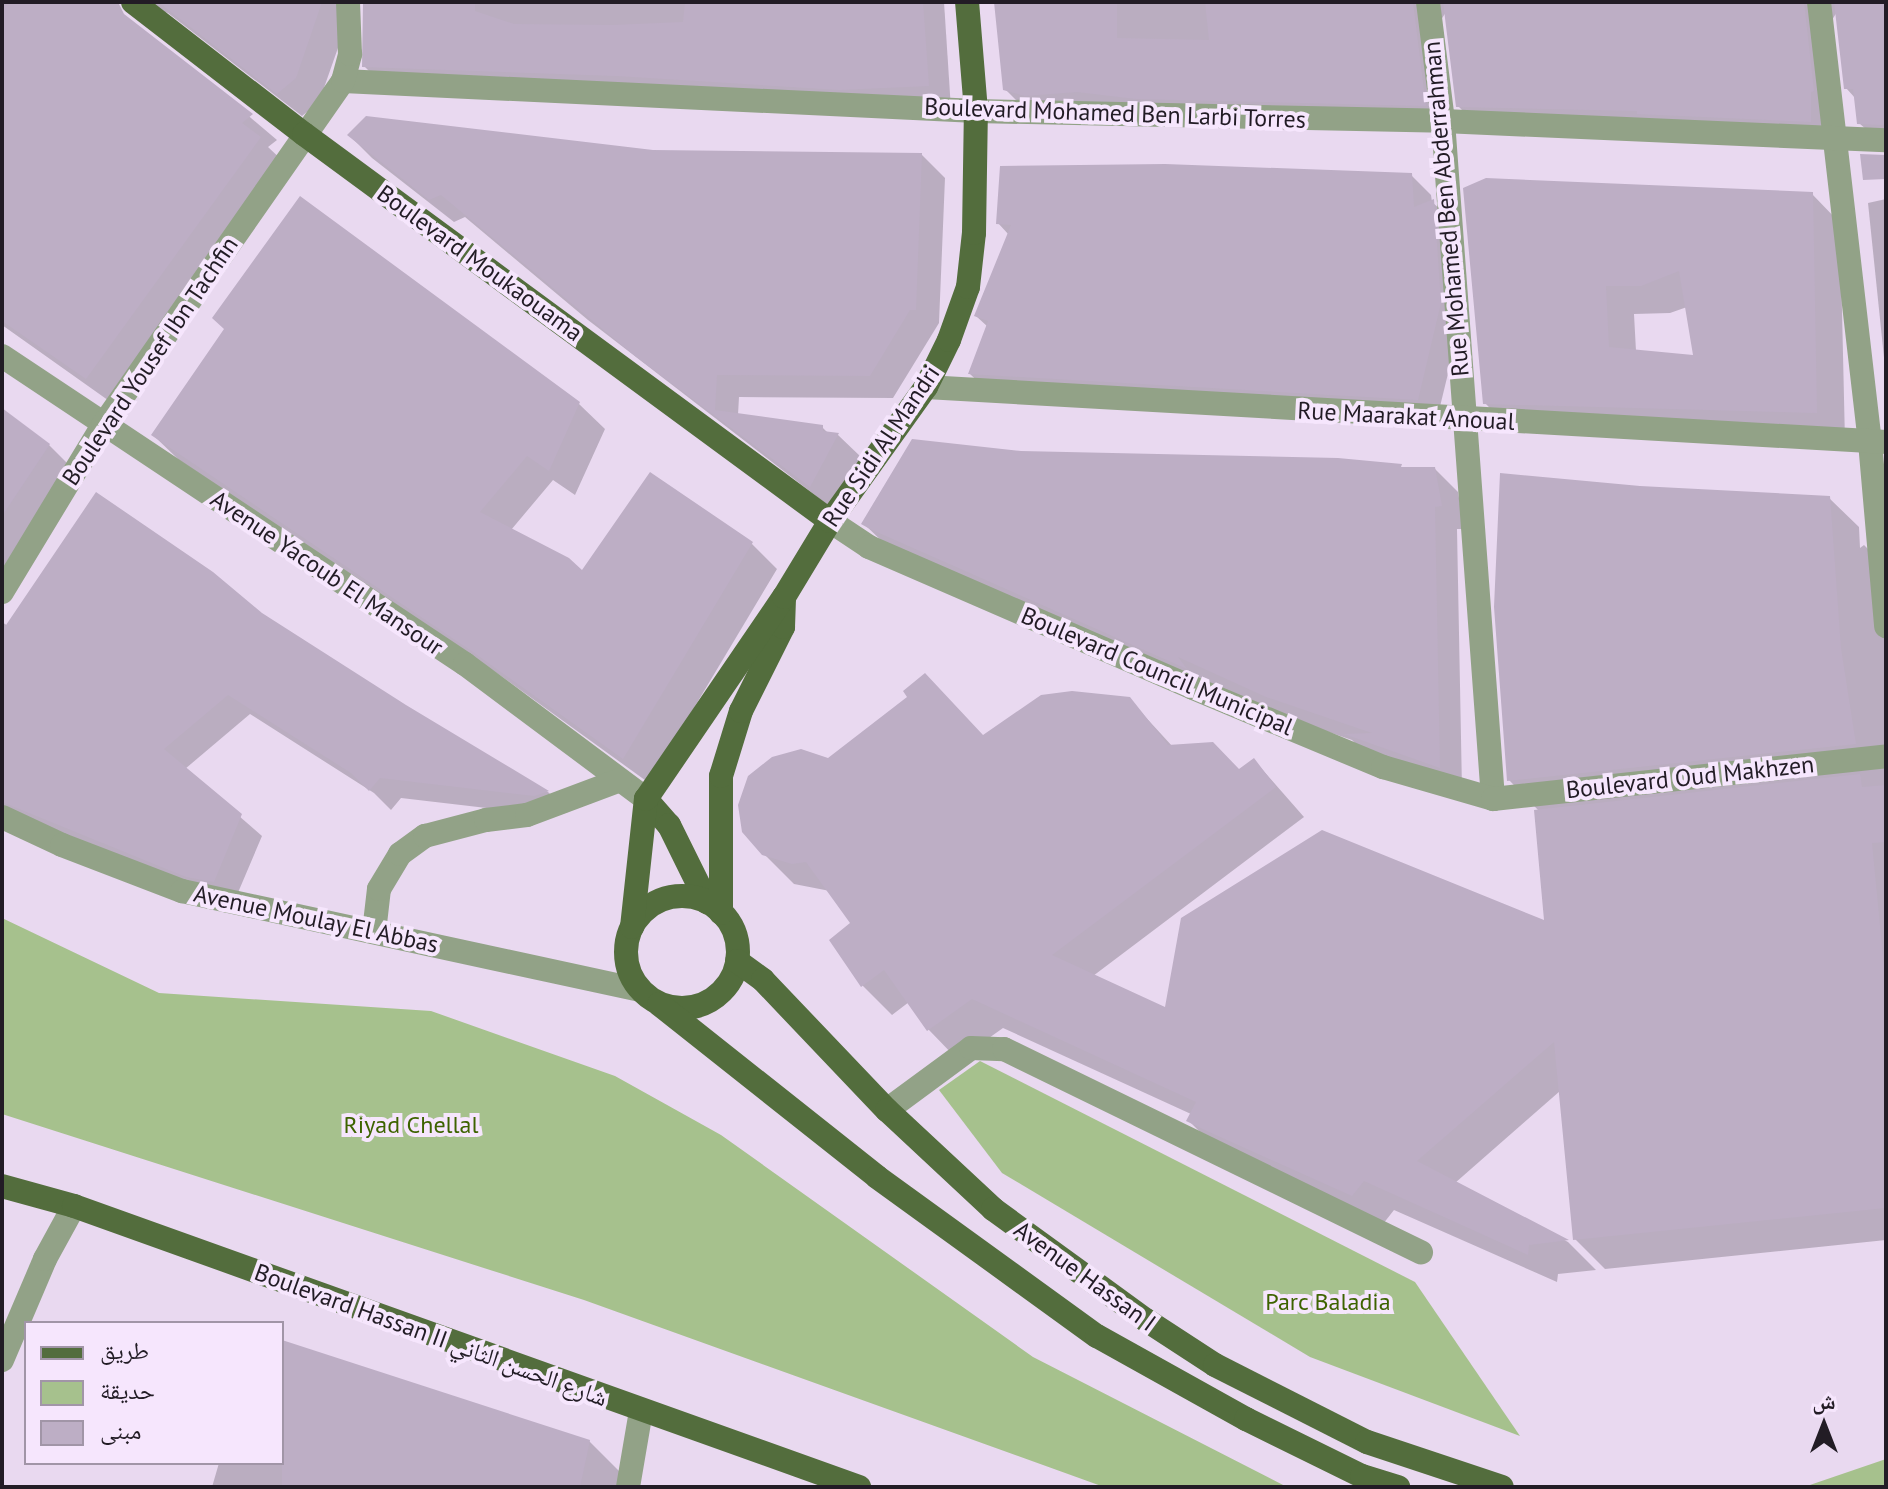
<!DOCTYPE html>
<meta charset="utf-8">
<style>
body{margin:0}
#map{position:relative;width:1888px;height:1489px;overflow:hidden;background:#e9d9f0;font-family:"PT Sans","Noto Naskh Arabic",sans-serif}
div>[style]{position:absolute}
[style*='--x']{left:calc(var(--x)*1px);top:calc(var(--y)*1px);width:calc(var(--w)*1px);rotate:calc(var(--a)*1deg)}
.green>*{inset:0;background:#a6c18d}
.shadow>*{inset:0;background:#0003}
.building>*{inset:0;background:#bdaec5}
.minor>*{height:24px;margin:-12px;padding:0 12px;transform-origin:12px;border-radius:12px;background:#92a287}
.major>*{height:24px;margin:-12px;padding:0 12px;transform-origin:12px;border-radius:12px;background:#536d3d}
.major>.ring{margin:-12px;padding:0;box-sizing:content-box;background:none;border:24px solid #536d3d;border-radius:50%}
span{translate:-50% -50%;white-space:nowrap;text-align:center;line-height:1.15;-webkit-text-stroke:8px #f6e6fd;paint-order:stroke}
.street-label{font-size:24px;color:#221c25}
.park-label{font-size:24px;color:#3d6300}
.frame{position:absolute;inset:0;border:4px solid #221c25;pointer-events:none}
.legend{position:absolute;left:24px;top:1321px;width:260px;height:144px;box-sizing:border-box;background:#f6e6fd;border:2px solid #a195a7;margin:0;padding:10px 14px;list-style:none;font-size:24px;color:#221c25}
.legend li{display:flex;align-items:center;gap:16px;height:40px}
.legend b{width:40px;border:2px solid #a195a7}
.north{position:absolute;left:1784px;top:1385px;width:80px;height:80px;-webkit-text-stroke:6px #f6e6fd;paint-order:stroke;rotate:0deg;font-size:22px;font-weight:700;line-height:32px;text-align:center;color:#221c25}
.north::after{content:'';display:block;margin:auto;width:28px;height:36px;background:#221c25;clip-path:polygon(50% 0,100% 100%,50% 72%,0 100%)}
</style>
<div id="map">
<div class="green">
<i style="clip-path:polygon(2px 918px,159px 993px,431px 1011px,615px 1076px,721px 1135px,1033px 1357px,1287px 1487px,1104px 1487px,584px 1300px,2px 1114px)"></i>
<i style="clip-path:polygon(980px 1061px,1415px 1282px,1520px 1436px,1310px 1357px,1002px 1173px,939px 1090px)"></i>
<i style="clip-path:polygon(1886px 1459px,1886px 1487px,1804px 1487px)"></i>
</div>
<div class="shadow">
<i style="clip-path:polygon(2px 2px,47px 2px,212px 85px,277px 140px,268px 147px,285px 163px,112px 403px,2px 325px)"></i>
<i style="clip-path:polygon(133px 2px,346px 2px,352px 8px,319px 102px,302px 116px,168px 13px)"></i>
<i style="clip-path:polygon(365px 2px,944px 2px,951px 109px,387px 89px,364px 66px)"></i>
<i style="clip-path:polygon(996px 2px,1886px 2px,1886px 147px,1859px 123px,1856px 99px,1846px 88px,1837px 12px,1827px 28px,1834px 145px,1482px 130px,1458px 106px,1446px 12px,1436px 28px,1449px 129px,1029px 113px,1005px 89px)"></i>
<i style="clip-path:polygon(349px 135px,653px 152px,922px 155px,945px 178px,939px 323px,893px 398px,739px 397px,738px 415px,822px 427px,829px 434px,838px 435px,861px 457px,833px 509px,588px 320px,465px 217px,454px 222px,372px 158px)"></i>
<i style="clip-path:polygon(1411px 175px,1431px 195px,1432px 202px,1453px 221px,1460px 324px,1437px 419px,990px 393px,970px 374px,988px 327px,976px 316px,1009px 235px,998px 223px)"></i>
<i style="clip-path:polygon(evenodd,1465px 189px,1812px 194px,1840px 223px,1845px 441px,1513px 432px,1485px 403px,1465px 189px,1687px 307px,1695px 357px,1636px 351px,1634px 314px,1670px 313px,1687px 307px)"></i>
<i style="clip-path:polygon(1886px 199px,1886px 377px,1868px 203px)"></i>
<i style="clip-path:polygon(579px 404px,605px 429px,575px 495px,553px 480px,511px 530px,582px 573px,752px 544px,777px 569px,649px 783px,501px 676px,179px 460px,153px 435px)"></i>
<i style="clip-path:polygon(2px 412px,49px 445px,74px 470px,2px 580px)"></i>
<i style="clip-path:polygon(1021px 453px,1435px 469px,1458px 492px,1464px 529px,1457px 529px,1462px 789px,1369px 757px,1352px 740px,1288px 718px,1195px 676px,1205px 688px,887px 546px,864px 524px)"></i>
<i style="clip-path:polygon(1640px 488px,1829px 498px,1859px 527px,1860px 548px,1864px 545px,1886px 567px,1886px 1240px,1605px 1269px,1575px 1239px,1560px 1091px,1455px 1183px,1568px 1242px,1596px 1270px,1558px 1274px,1557px 1282px,1394px 1210px,1383px 1224px,1218px 1150px,1188px 1120px,1191px 1114px,1003px 1028px,958px 1060px,929px 1030px,909px 1002px,892px 1015px,863px 986px,832px 940px,853px 923px,830px 891px,794px 884px,763px 853px,828px 761px,984px 737px,1129px 699px,1173px 747px,1239px 772px,1254px 760px,1304px 817px,1093px 976px,1167px 1010px,1546px 924px,1539px 811px,1509px 780px)"></i>
<i style="clip-path:polygon(261px 614px,404px 707px,548px 792px,568px 812px,556px 816px,401px 798px,391px 810px,374px 793px,250px 714px,185px 769px,262px 836px,234px 902px,2px 813px,2px 622px,8px 626px)"></i>
<i style="clip-path:polygon(282px 1342px,589px 1441px,621px 1473px,618px 1487px,212px 1487px,219px 1463px,282px 1463px)"></i>
</div>
<div class="building">
<i style="clip-path:polygon(2px 2px,118px 2px,124px 14px,253px 114px,242px 123px,261px 137px,86px 379px,2px 321px)"></i>
<i style="clip-path:polygon(158px 2px,322px 2px,296px 78px,277px 94px)"></i>
<i style="clip-path:polygon(363px 2px,475px 2px,475px 11px,514px 24px,613px 25px,683px 22px,685px 2px,923px 2px,929px 86px,840px 90px,616px 76px,362px 67px)"></i>
<i style="clip-path:polygon(994px 2px,1117px 2px,1117px 38px,1209px 40px,1205px 2px,1413px 2px,1426px 106px,1136px 99px,1077px 92px,1025px 96px,1003px 90px)"></i>
<i style="clip-path:polygon(1443px 2px,1804px 2px,1814px 91px,1811px 92px,1811px 122px,1637px 114px,1637px 111px,1456px 107px)"></i>
<i style="clip-path:polygon(1834px 2px,1886px 2px,1886px 125px,1857px 124px,1853px 89px,1844px 89px)"></i>
<i style="clip-path:polygon(366px 116px,653px 150px,922px 153px,916px 310px,910px 310px,870px 376px,717px 375px,715px 410px,823px 425px,823px 431px,839px 433px,810px 487px,635px 356px,441px 195px,429px 200px,347px 135px)"></i>
<i style="clip-path:polygon(1860px 154px,1886px 155px,1886px 179px,1863px 180px)"></i>
<i style="clip-path:polygon(1165px 164px,1412px 173px,1414px 207px,1434px 199px,1441px 303px,1418px 400px,968px 374px,988px 321px,974px 316px,1011px 225px,996px 224px,1000px 166px)"></i>
<i style="clip-path:polygon(evenodd,1486px 178px,1813px 192px,1817px 413px,1483px 404px,1463px 188px,1486px 178px,1679px 271px,1693px 355px,1609px 347px,1606px 286px,1641px 286px,1679px 271px)"></i>
<i style="clip-path:polygon(300px 196px,580px 402px,549px 471px,527px 456px,480px 512px,569px 558px,582px 570px,650px 472px,753px 542px,623px 759px,473px 652px,151px 435px,224px 329px,212px 318px)"></i>
<i style="clip-path:polygon(2px 408px,50px 444px,2px 516px)"></i>
<i style="clip-path:polygon(912px 439px,1021px 451px,1338px 458px,1402px 464px,1401px 467px,1435px 467px,1442px 506px,1435px 507px,1440px 768px,1344px 734px,1372px 733px,1266px 697px,1178px 657px,1187px 669px,870px 529px,861px 524px)"></i>
<i style="clip-path:polygon(1500px 473px,1640px 486px,1830px 496px,1841px 648px,1856px 744px,1507px 781px,1494px 607px)"></i>
<i style="clip-path:polygon(96px 492px,213px 572px,262px 613px,406px 705px,549px 791px,534px 796px,380px 778px,369px 791px,351px 773px,228px 695px,164px 749px,242px 814px,214px 882px,186px 877px,2px 802px,2px 631px)"></i>
<i style="clip-path:polygon(925px 673px,983px 735px,1041px 695px,1072px 691px,1130px 697px,1168px 745px,1213px 742px,1239px 769px,1254px 758px,1276px 787px,1052px 955px,1165px 1007px,1181px 918px,1322px 830px,1544px 920px,1534px 810px,1860px 774px,1862px 787px,1886px 785px,1886px 842px,1872px 843px,1886px 988px,1886px 1208px,1573px 1240px,1554px 1042px,1417px 1161px,1569px 1240px,1529px 1245px,1528px 1255px,1364px 1181px,1352px 1196px,1207px 1131px,1186px 1121px,1196px 1102px,972px 999px,927px 1031px,884px 970px,861px 987px,829px 940px,850px 923px,806px 862px,792px 864px,762px 855px,742px 832px,738px 805px,748px 776px,772px 757px,801px 749px,828px 758px,907px 697px,903px 691px)"></i>
<i style="clip-path:polygon(282px 1340px,590px 1440px,580px 1487px,282px 1487px)"></i>
</div>
<div class="minor">
<i style="--x:1428;--y:2;--w:120;--a:82.8"></i>
<i style="--x:1443;--y:121;--w:680;--a:85.78"></i>
<i style="--x:1819;--y:2;--w:443;--a:83.4"></i>
<i style="--x:1870;--y:442;--w:185;--a:85"></i>
<i style="--x:343;--y:81;--w:634;--a:2.71"></i>
<i style="--x:976;--y:111;--w:467;--a:1.2"></i>
<i style="--x:1443;--y:121;--w:443;--a:2.5"></i>
<i style="--x:2;--y:356;--w:556;--a:33.63"></i>
<i style="--x:465;--y:664;--w:226;--a:36.7"></i>
<i style="--x:926;--y:387;--w:962;--a:3.28"></i>
<i style="--x:830;--y:521;--w:47;--a:33.7"></i>
<i style="--x:869;--y:547;--w:353;--a:23.5"></i>
<i style="--x:1193;--y:688;--w:206;--a:22.6"></i>
<i style="--x:1383;--y:767;--w:115;--a:16.2"></i>
<i style="--x:1493;--y:799;--w:395;--a:-6.2"></i>
<i style="--x:2;--y:592;--w:195;--a:-58.8"></i>
<i style="--x:103;--y:425;--w:419;--a:-55.1"></i>
<i style="--x:343;--y:81;--w:28;--a:-75"></i>
<i style="--x:350;--y:54;--w:52;--a:-92.2"></i>
<i style="--x:2;--y:817;--w:66;--a:25"></i>
<i style="--x:62;--y:845;--w:129;--a:21"></i>
<i style="--x:182;--y:891;--w:469;--a:12.2"></i>
<i style="--x:374;--y:932;--w:43;--a:-83.4"></i>
<i style="--x:379;--y:889;--w:41;--a:-59"></i>
<i style="--x:400;--y:854;--w:31;--a:-36"></i>
<i style="--x:425;--y:836;--w:63;--a:-14.7"></i>
<i style="--x:486;--y:820;--w:41;--a:-7"></i>
<i style="--x:527;--y:815;--w:99;--a:-20.6"></i>
<i style="--x:887;--y:1110;--w:104;--a:-36.4"></i>
<i style="--x:971;--y:1048;--w:33;--a:2"></i>
<i style="--x:1004;--y:1049;--w:464;--a:26"></i>
<i style="--x:2;--y:1360;--w:110;--a:-66.9"></i>
<i style="--x:45;--y:1259;--w:60;--a:-61.3"></i>
<i style="--x:628;--y:1487;--w:77;--a:-80.3"></i>
</div>
<div class="major">
<i style="--x:133;--y:2;--w:216;--a:37.7"></i>
<i style="--x:304;--y:134;--w:653;--a:36.34"></i>
<i style="--x:646;--y:799;--w:35;--a:49"></i>
<i style="--x:669;--y:825;--w:86;--a:63.7"></i>
<i class="ring" style="left:626px;top:896px;width:88px;height:88px"></i>
<i style="--x:721;--y:913;--w:137;--a:-90"></i>
<i style="--x:721;--y:776;--w:68;--a:-72.9"></i>
<i style="--x:741;--y:711;--w:94;--a:-63.4"></i>
<i style="--x:783;--y:627;--w:28;--a:-88"></i>
<i style="--x:632;--y:927;--w:129;--a:-83.8"></i>
<i style="--x:646;--y:799;--w:245;--a:-55.7"></i>
<i style="--x:784;--y:597;--w:89;--a:-58.8"></i>
<i style="--x:830;--y:521;--w:165;--a:-54.4"></i>
<i style="--x:926;--y:387;--w:52;--a:-63.9"></i>
<i style="--x:949;--y:340;--w:56;--a:-70.3"></i>
<i style="--x:968;--y:287;--w:54;--a:-83.7"></i>
<i style="--x:974;--y:233;--w:122;--a:-89.1"></i>
<i style="--x:976;--y:111;--w:109;--a:-94.7"></i>
<i style="--x:737;--y:961;--w:32;--a:36"></i>
<i style="--x:763;--y:980;--w:180;--a:46.4"></i>
<i style="--x:887;--y:1110;--w:145;--a:43"></i>
<i style="--x:993;--y:1209;--w:189;--a:36"></i>
<i style="--x:1146;--y:1320;--w:82;--a:33.1"></i>
<i style="--x:1215;--y:1365;--w:170;--a:26.9"></i>
<i style="--x:1367;--y:1442;--w:142;--a:18.4"></i>
<i style="--x:659;--y:1004;--w:278;--a:38.4"></i>
<i style="--x:877;--y:1177;--w:271;--a:35.9"></i>
<i style="--x:1097;--y:1336;--w:171;--a:29.1"></i>
<i style="--x:1246;--y:1419;--w:129;--a:26.2"></i>
<i style="--x:1362;--y:1476;--w:38;--a:17"></i>
<i style="--x:2;--y:1186;--w:75;--a:15.5"></i>
<i style="--x:74;--y:1206;--w:834;--a:19.7"></i>
</div>
<div class="street-label">
<span style="left:1115px;top:113px;rotate:2deg">Boulevard Mohamed Ben Larbi Torres</span>
<span style="left:1446px;top:209px;rotate:-95deg">Rue Mohamed Ben Abderrahman</span>
<span style="left:480px;top:263px;rotate:36deg">Boulevard Moukaouama</span>
<span style="left:150px;top:361px;rotate:-56deg">Boulevard Yousef Ibn Tachfin</span>
<span style="left:1406px;top:416px;rotate:3deg">Rue Maarakat Anoual</span>
<span style="left:881px;top:446px;rotate:-56deg">Rue Sidi Al Mandri</span>
<span style="left:327px;top:573px;rotate:34deg">Avenue Yacoub El Mansour</span>
<span style="left:1157px;top:671px;rotate:23deg">Boulevard Council Municipal</span>
<span style="left:1690px;top:777px;rotate:-6deg">Boulevard Oud Makhzen</span>
<span style="left:316px;top:919px;rotate:12deg">Avenue Moulay El Abbas</span>
<span style="left:1085px;top:1276px;rotate:36deg">Avenue Hassan I</span>
<span style="left:431px;top:1335px;rotate:20deg">Boulevard Hassan II شارع الحسن الثاني</span>
</div>
<div class="park-label">
<span style="left:411px;top:1125px">Riyad Chellal</span>
<span style="left:1328px;top:1302px">Parc Baladia</span>
</div>
<div class="frame"></div>
<ul class="legend">
<li><b style="height:10px;background:#536d3d"></b>طريق</li>
<li><b style="height:22px;background:#a6c18d"></b>حديقة</li>
<li><b style="height:22px;background:#bdaec5"></b>مبنى</li>
</ul>
<div class="north">ش</div>
</div>
